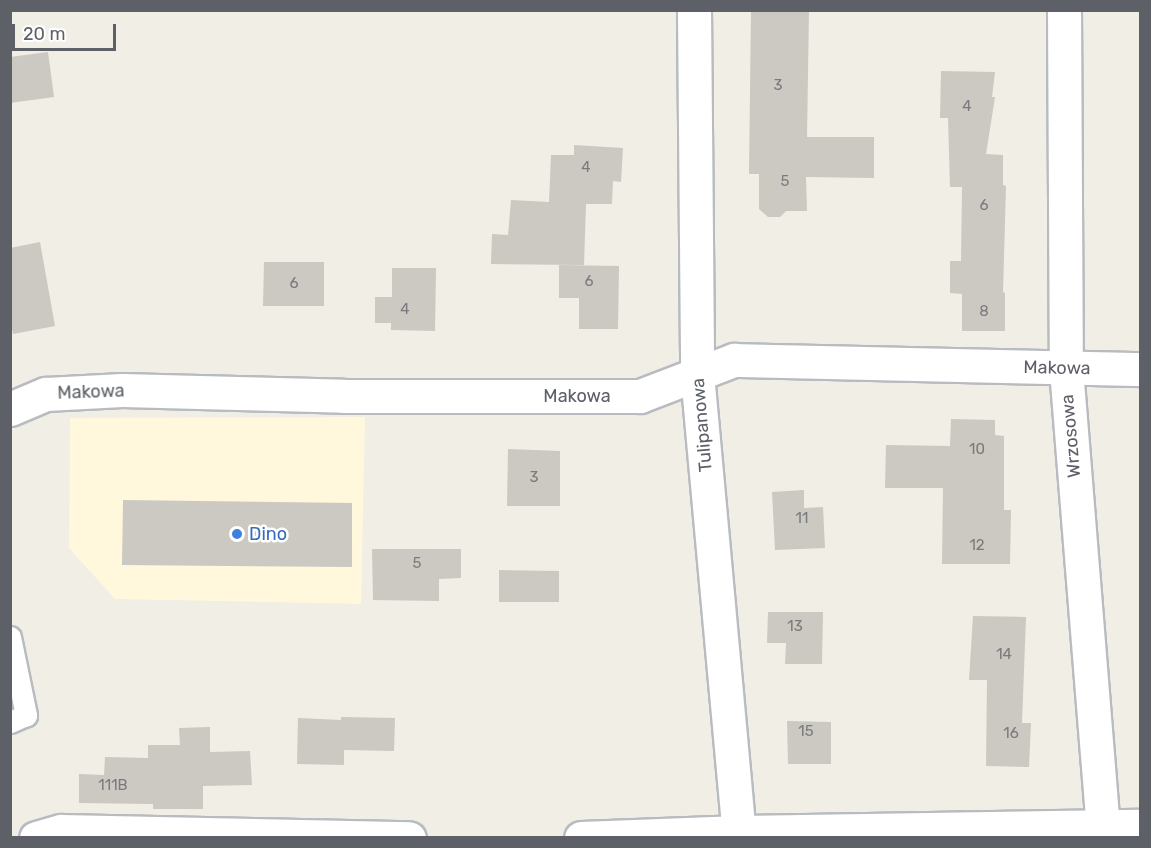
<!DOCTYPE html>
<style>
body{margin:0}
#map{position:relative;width:1151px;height:848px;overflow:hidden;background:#f1eee5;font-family:Rubik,sans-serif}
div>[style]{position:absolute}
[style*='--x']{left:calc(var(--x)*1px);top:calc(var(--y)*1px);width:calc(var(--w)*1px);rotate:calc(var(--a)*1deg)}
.commercial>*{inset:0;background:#fff8dc}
.building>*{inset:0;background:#ccc8c2}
.roads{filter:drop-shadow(2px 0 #b8bbc0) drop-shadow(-2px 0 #b8bbc0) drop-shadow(0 2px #b8bbc0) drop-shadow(0 -2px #b8bbc0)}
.service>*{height:21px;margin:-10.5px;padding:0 10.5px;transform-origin:10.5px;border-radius:10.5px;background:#fff}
.minor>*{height:33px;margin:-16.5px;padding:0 16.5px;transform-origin:16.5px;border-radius:16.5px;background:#fff}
.dots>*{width:16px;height:16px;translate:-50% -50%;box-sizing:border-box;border:3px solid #fff;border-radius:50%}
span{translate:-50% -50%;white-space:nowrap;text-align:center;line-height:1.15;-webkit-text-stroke:5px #fff;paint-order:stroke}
.number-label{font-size:15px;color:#797b7e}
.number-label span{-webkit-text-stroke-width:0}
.street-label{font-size:18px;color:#5d6167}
.shop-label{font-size:18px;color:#366cbe}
.left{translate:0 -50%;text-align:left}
.frame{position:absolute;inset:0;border:12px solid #5d6167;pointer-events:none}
.scale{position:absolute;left:12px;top:24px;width:104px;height:27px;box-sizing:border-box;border:3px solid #5d6167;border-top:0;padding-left:8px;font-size:18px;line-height:21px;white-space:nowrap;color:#5d6167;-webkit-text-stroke:4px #fff;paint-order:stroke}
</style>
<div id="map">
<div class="commercial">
<i style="clip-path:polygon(365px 417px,361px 604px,115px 599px,69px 548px,70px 418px)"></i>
</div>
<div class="building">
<i style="clip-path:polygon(751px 10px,809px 10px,807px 137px,874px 137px,874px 178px,806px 177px,807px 211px,786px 211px,780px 217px,768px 217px,759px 209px,759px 174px,749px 174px)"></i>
<i style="clip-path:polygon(48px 52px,54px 97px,10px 103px,10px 57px)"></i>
<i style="clip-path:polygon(941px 71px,995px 72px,992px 97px,995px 97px,986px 154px,1003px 155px,1003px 185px,1006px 186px,1003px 292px,1005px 293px,1005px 331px,962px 331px,962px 294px,950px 293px,950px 261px,961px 261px,962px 187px,950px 187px,948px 118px,940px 118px)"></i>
<i style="clip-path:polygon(574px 145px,623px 148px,621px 182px,613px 181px,612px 204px,586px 204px,584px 265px,491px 264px,492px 234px,508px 235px,511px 200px,549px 202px,551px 155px,574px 155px)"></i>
<i style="clip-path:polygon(40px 242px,55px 326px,13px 334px,10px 319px,10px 248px)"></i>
<i style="clip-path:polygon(264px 262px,324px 262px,324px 306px,263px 306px)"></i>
<i style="clip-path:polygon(559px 265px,619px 266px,618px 329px,579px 329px,579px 298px,559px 298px)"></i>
<i style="clip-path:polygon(392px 268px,436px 268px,435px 331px,391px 330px,391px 323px,375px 323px,375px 297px,392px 297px)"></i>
<i style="clip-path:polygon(951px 419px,995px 420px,995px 435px,1004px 436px,1004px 510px,1011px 510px,1010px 564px,942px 564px,943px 488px,885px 488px,886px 445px,950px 446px)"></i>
<i style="clip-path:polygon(508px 449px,560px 451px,560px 506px,507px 506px)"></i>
<i style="clip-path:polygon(804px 490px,804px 508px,823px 507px,825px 548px,775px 550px,772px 492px)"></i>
<i style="clip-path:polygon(123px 500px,352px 503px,352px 567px,122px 565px)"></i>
<i style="clip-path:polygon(372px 549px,461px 549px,461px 578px,439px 579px,439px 601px,373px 600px)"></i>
<i style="clip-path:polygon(499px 570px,559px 571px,559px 602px,499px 602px)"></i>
<i style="clip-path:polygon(768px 612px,823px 612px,822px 664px,785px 664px,786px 643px,767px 643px)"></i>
<i style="clip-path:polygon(973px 616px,1026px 617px,1022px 723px,1031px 723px,1029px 767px,986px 766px,987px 680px,969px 680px)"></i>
<i style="clip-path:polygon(341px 717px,395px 718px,394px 751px,344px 750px,344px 765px,297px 764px,298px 718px,341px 720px)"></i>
<i style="clip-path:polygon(787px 721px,831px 722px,831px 764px,788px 764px)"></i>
<i style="clip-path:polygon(210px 727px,210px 752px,250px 751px,252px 785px,203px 786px,203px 809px,153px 809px,153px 804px,79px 803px,79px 774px,104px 775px,105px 757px,148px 758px,148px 745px,180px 745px,179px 728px)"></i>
</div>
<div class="roads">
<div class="service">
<i style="--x:10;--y:637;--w:80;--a:78.4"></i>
<i style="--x:26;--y:715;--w:17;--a:156"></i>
</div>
<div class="minor">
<i style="--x:694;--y:10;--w:364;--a:89.5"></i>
<i style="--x:697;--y:374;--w:466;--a:84.8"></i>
<i style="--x:1064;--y:10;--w:359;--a:89.7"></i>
<i style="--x:1066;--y:369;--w:457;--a:85.4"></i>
<i style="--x:1103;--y:825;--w:14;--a:73"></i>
<i style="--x:10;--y:409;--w:39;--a:-23"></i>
<i style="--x:46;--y:394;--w:76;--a:-3"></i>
<i style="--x:122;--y:390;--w:222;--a:1.5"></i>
<i style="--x:344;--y:396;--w:296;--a:0"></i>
<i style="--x:640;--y:396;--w:101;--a:-21"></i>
<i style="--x:734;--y:360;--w:406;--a:1.3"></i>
<i style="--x:36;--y:838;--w:26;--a:-16"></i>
<i style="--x:61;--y:831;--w:348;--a:1.2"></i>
<i style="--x:581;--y:838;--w:159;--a:-2.2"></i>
<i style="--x:740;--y:832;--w:400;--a:-0.9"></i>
</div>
</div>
<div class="dots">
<i style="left:237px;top:534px;background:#3f7fe0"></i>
</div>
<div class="number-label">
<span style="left:778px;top:86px">3</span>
<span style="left:967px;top:107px">4</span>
<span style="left:586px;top:168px">4</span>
<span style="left:785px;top:182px">5</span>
<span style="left:984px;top:206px">6</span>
<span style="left:589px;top:282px">6</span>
<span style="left:294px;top:284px">6</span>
<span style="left:405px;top:310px">4</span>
<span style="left:984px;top:312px">8</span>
<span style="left:977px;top:450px">10</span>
<span style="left:534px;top:478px">3</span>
<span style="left:802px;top:519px">11</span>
<span style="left:977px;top:546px">12</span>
<span style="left:417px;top:564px">5</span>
<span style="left:795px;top:627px">13</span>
<span style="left:1004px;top:655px">14</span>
<span style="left:806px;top:732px">15</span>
<span style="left:1011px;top:734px">16</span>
<span style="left:113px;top:786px">111B</span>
</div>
<div class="street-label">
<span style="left:1057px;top:368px;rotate:1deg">Makowa</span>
<span style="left:91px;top:392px;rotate:-2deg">Makowa</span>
<span style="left:577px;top:396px">Makowa</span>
<span style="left:702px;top:425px;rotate:-95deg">Tulipanowa</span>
<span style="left:1071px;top:436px;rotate:-95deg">Wrzosowa</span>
</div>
<div class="shop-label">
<span class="left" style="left:249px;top:534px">Dino</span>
</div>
<div class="frame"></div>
<div class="scale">20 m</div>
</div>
